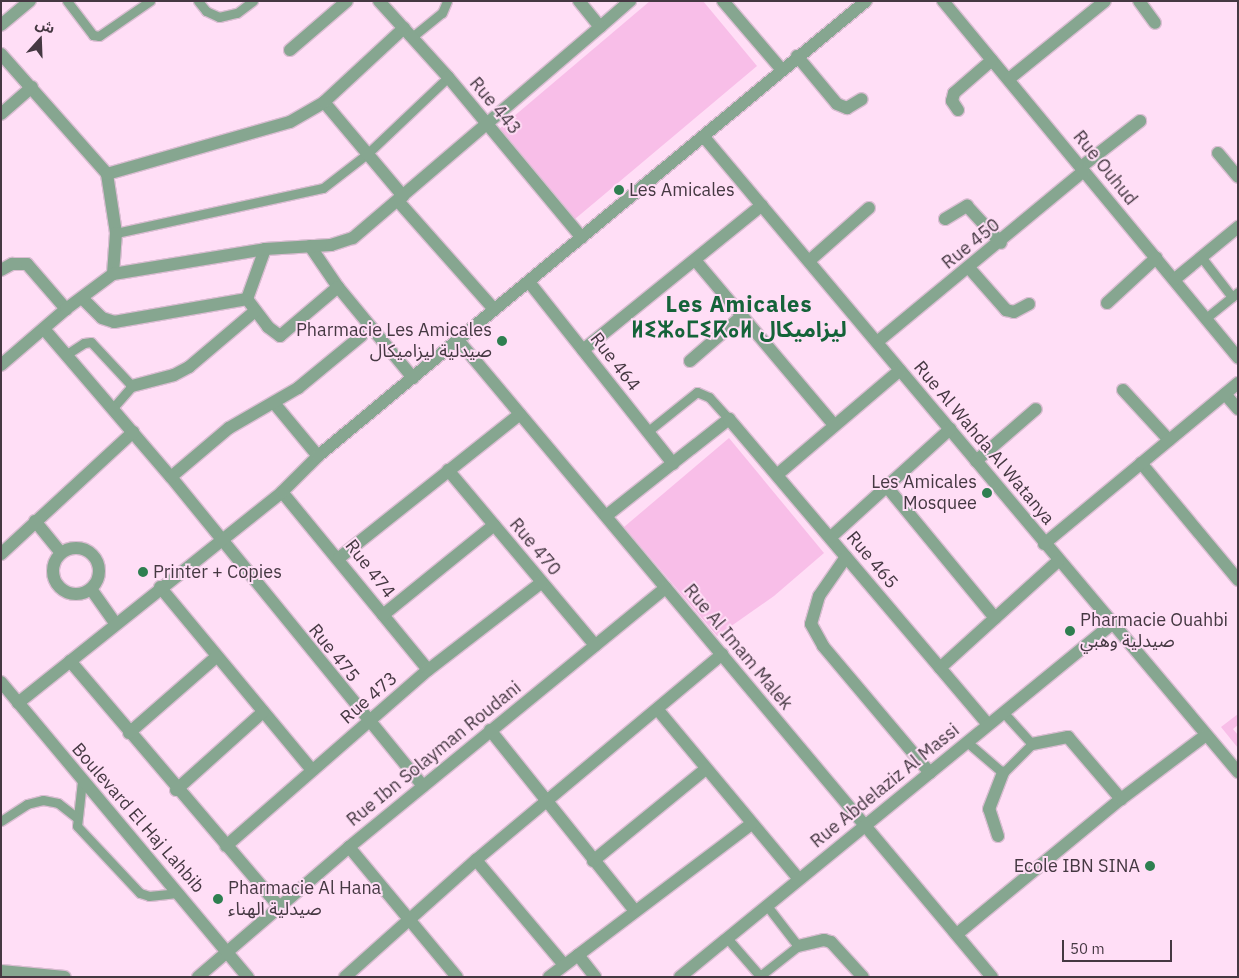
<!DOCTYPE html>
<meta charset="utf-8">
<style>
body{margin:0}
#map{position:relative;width:1239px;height:978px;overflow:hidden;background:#ffdef6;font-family:"IBM Plex Sans","Noto Sans Arabic","Noto Sans Tifinagh",sans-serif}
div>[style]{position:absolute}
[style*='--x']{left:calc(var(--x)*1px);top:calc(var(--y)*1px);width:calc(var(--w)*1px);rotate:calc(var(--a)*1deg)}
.green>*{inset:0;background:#f8bee8}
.roads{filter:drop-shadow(1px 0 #dabdd2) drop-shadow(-1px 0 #dabdd2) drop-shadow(0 1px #dabdd2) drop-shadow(0 -1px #dabdd2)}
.service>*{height:9px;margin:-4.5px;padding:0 4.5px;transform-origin:4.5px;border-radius:4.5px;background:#86a690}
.minor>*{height:12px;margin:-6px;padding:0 6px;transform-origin:6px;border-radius:6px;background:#86a690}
.minor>.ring{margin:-6px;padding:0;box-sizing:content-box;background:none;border:12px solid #86a690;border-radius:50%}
.tertiary>*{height:12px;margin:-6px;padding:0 6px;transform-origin:6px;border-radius:6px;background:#86a690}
.dots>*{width:14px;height:14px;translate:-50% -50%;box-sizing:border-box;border:2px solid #ffdef6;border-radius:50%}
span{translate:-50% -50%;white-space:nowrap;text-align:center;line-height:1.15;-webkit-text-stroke:4px #ffdef6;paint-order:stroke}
.street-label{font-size:18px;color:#453842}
.poi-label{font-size:18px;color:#453842}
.left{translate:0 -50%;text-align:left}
.right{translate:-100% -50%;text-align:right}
.district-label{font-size:22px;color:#156339;font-weight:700;letter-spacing:1px}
.frame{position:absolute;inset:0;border:2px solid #453842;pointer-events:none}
.north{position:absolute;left:15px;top:15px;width:50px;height:50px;-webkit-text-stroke:4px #ffdef6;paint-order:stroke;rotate:20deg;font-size:14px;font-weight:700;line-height:20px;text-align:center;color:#453842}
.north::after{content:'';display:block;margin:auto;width:18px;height:22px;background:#453842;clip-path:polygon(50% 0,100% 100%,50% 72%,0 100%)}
.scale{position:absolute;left:1062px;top:940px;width:110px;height:22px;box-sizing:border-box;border:2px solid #453842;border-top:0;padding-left:6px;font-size:15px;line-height:18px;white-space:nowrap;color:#453842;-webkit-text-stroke:4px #ffdef6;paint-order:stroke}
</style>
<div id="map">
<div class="green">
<i style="clip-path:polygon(650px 1px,703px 1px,757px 66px,575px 219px,499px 129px)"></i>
<i style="clip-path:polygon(729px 438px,824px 553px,774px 596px,717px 636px,624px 527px)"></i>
<i style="clip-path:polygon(1238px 714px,1238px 725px,1233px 729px,1238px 735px,1238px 748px,1221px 727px)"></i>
</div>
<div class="roads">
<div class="service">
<i style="--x:67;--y:1;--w:43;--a:52.6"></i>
<i style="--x:93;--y:35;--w:6;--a:9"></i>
<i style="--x:99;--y:36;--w:62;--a:-34.5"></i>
<i style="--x:198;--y:1;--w:13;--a:51"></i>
<i style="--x:206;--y:11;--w:14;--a:25"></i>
<i style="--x:219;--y:17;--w:18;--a:-13"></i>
<i style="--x:237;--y:13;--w:20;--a:-37"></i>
<i style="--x:412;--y:37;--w:38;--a:-39"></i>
<i style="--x:442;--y:13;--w:13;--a:-67"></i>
<i style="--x:116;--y:233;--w:212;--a:-12.3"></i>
<i style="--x:323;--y:188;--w:56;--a:-37.7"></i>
<i style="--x:367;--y:154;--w:112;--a:-43.5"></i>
<i style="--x:1202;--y:258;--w:49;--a:52.4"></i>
<i style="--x:1206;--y:318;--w:41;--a:-39.1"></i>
<i style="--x:67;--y:354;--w:20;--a:-33"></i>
<i style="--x:84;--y:343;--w:7;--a:-8"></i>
<i style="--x:91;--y:342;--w:60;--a:47"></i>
<i style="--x:132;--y:386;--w:29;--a:131"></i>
<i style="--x:647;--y:432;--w:64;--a:-38.7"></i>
<i style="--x:697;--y:392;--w:13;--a:23"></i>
<i style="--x:709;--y:397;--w:30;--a:48"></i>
<i style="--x:967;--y:742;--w:48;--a:40.7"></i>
<i style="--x:1003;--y:773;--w:41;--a:-45"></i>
<i style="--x:1032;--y:744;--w:43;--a:-132.2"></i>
<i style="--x:82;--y:781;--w:45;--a:96.3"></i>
<i style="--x:77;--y:826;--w:92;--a:46.8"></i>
<i style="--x:140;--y:893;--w:9;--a:18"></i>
<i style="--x:149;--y:896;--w:30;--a:-6"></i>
<i style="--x:1;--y:821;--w:31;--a:-33"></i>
<i style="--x:27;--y:804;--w:16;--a:-14"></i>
<i style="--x:43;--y:800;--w:15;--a:11"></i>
<i style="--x:58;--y:803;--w:23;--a:38"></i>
<i style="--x:727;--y:938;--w:50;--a:49"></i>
<i style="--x:760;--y:976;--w:48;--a:-38.3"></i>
<i style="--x:798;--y:946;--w:49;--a:-127.6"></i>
</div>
<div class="minor">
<i style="--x:379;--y:1;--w:103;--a:47.8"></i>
<i style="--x:448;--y:77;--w:209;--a:50.2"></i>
<i style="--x:579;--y:1;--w:33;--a:51"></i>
<i style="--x:600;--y:27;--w:40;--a:-41"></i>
<i style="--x:723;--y:1;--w:89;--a:49.5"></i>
<i style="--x:943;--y:1;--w:463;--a:50.4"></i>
<i style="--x:1139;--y:1;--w:27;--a:54"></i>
<i style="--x:1;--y:25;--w:38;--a:-40"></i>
<i style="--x:290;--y:50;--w:75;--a:-40.7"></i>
<i style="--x:1;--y:54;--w:160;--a:48.5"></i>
<i style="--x:107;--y:174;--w:60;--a:81.3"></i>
<i style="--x:116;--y:233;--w:41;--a:94.2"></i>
<i style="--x:797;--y:56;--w:62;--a:50.2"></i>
<i style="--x:837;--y:104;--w:11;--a:22"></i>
<i style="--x:847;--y:108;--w:17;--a:-31"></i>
<i style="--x:1010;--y:78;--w:122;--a:-39"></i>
<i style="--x:324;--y:102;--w:123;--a:50"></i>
<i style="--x:958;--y:110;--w:11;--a:-124"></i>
<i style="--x:952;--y:101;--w:8;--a:-76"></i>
<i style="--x:954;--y:93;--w:50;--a:-41"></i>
<i style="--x:1;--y:114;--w:41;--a:-41.1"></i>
<i style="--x:704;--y:137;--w:830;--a:49.94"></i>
<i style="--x:1218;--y:153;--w:31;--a:50"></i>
<i style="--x:1081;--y:167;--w:75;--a:-37.9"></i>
<i style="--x:107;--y:174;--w:190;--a:-15.9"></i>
<i style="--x:290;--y:122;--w:39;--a:-30"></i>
<i style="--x:324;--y:102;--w:109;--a:-42.8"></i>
<i style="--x:398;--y:201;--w:144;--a:48.4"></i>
<i style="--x:945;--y:219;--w:26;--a:-31"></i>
<i style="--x:967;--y:206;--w:50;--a:47.4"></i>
<i style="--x:310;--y:246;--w:50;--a:55.7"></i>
<i style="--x:338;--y:287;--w:118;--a:50.5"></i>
<i style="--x:695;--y:260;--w:216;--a:49.9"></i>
<i style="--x:809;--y:261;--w:80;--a:-41.5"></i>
<i style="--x:970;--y:269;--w:55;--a:48.7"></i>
<i style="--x:1006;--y:310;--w:8;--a:14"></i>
<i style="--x:1014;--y:312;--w:17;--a:-28"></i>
<i style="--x:1;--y:270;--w:13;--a:-29"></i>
<i style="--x:12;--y:264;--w:15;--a:0"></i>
<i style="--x:27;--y:264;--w:60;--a:49.1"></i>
<i style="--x:1175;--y:279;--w:82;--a:-39.5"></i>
<i style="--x:529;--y:282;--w:232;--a:51.6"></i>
<i style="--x:82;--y:298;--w:28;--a:45"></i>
<i style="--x:102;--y:318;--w:13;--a:18"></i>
<i style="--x:114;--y:322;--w:135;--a:-9.8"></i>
<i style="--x:247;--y:299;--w:35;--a:53"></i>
<i style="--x:268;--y:327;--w:15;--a:37"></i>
<i style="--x:280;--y:336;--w:76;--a:-40.2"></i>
<i style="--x:247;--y:299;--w:53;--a:-70.2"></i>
<i style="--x:1107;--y:303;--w:67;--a:-42.6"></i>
<i style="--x:44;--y:329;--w:195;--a:49.4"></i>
<i style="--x:171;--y:477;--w:399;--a:50.8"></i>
<i style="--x:458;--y:340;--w:831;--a:50.03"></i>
<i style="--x:877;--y:342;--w:268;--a:-39.6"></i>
<i style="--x:583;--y:350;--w:230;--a:-39"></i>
<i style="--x:690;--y:361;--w:69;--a:-40.9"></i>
<i style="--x:1;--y:365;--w:86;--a:-40.7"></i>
<i style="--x:66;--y:309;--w:59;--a:-36.7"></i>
<i style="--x:113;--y:274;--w:154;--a:-9.3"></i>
<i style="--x:265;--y:249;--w:66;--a:-3.5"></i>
<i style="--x:331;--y:245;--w:23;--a:-18"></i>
<i style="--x:353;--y:238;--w:325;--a:-40.5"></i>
<i style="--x:132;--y:386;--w:43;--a:-14.7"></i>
<i style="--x:174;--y:375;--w:17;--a:-28"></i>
<i style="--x:189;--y:367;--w:87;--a:-40.3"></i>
<i style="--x:1123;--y:390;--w:68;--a:47.4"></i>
<i style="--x:1225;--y:394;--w:20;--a:49"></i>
<i style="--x:274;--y:403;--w:69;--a:50.3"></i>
<i style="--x:976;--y:461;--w:79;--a:-40.9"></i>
<i style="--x:1141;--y:463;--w:152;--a:50.3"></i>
<i style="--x:448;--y:470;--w:229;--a:50"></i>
<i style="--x:778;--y:474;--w:160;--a:-40.4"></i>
<i style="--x:171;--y:477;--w:76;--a:-40.2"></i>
<i style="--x:229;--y:428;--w:80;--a:-30.1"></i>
<i style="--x:298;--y:388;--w:82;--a:-39.5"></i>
<i style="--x:887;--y:487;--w:170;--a:50.5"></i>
<i style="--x:282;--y:492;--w:230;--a:50.6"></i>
<i style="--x:606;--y:516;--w:157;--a:-38.3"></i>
<i style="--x:729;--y:419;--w:400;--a:49.7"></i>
<i style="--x:35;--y:521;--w:41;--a:50.9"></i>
<i style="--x:831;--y:537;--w:161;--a:-42.2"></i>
<i style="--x:1044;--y:544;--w:252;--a:-39.7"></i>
<i class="ring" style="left:53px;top:548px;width:34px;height:34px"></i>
<i style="--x:1;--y:554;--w:180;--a:-42.7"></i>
<i style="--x:846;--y:557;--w:47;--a:124.7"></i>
<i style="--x:819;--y:596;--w:29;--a:106"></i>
<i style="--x:811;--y:624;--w:25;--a:61"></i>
<i style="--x:823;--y:646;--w:166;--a:49.9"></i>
<i style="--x:339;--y:558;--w:231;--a:-38.5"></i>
<i style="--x:160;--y:587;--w:238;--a:50.3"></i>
<i style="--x:91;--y:589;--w:42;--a:54.8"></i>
<i style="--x:383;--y:615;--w:143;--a:-39"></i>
<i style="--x:70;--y:661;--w:323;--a:49.6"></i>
<i style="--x:940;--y:668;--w:159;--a:-42.2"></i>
<i style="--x:18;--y:703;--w:338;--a:-38.6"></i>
<i style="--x:282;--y:492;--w:51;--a:-45"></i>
<i style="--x:318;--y:456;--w:712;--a:-39.7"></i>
<i style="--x:658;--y:710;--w:220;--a:50.2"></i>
<i style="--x:490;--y:730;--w:232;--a:51.3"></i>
<i style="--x:129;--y:733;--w:116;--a:-41.1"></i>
<i style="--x:1032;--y:744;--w:37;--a:-11"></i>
<i style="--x:1068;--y:737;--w:82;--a:49.5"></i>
<i style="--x:176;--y:790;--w:117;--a:-41.9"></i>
<i style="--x:998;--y:836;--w:28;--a:-108"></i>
<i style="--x:989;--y:809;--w:39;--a:-69"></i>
<i style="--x:226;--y:846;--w:268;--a:-41.1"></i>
<i style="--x:428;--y:670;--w:143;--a:-37.6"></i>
<i style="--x:349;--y:847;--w:169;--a:50.3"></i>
<i style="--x:476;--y:860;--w:137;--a:50"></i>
<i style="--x:593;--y:861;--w:146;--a:-39.2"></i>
<i style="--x:957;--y:934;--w:212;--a:-39.5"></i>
<i style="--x:1121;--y:799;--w:106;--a:-37"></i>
<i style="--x:798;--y:946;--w:27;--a:-13"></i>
<i style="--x:824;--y:940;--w:7;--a:16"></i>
<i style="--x:831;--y:942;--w:47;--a:47.6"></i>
<i style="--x:578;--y:955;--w:28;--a:52"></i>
<i style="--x:1;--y:971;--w:64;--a:5.4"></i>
<i style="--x:198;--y:977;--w:199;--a:-40.7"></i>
<i style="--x:349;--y:847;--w:409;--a:-39.3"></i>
<i style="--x:345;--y:977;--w:176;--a:-41.8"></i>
<i style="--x:476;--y:860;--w:321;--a:-39.9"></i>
<i style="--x:549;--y:977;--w:253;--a:-37.1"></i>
<i style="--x:680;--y:977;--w:558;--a:-39.25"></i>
<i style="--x:760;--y:977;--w:1;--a:-90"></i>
</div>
<div class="tertiary">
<i style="--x:1;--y:682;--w:385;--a:50.1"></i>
</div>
</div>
<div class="dots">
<i style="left:619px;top:190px;background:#2e7f50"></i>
<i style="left:502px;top:341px;background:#2e7f50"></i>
<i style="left:987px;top:493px;background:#2e7f50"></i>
<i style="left:143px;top:572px;background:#2e7f50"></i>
<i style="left:1070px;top:631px;background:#2e7f50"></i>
<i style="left:1150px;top:866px;background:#2e7f50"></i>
<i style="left:218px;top:899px;background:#2e7f50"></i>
</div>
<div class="street-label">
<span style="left:495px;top:106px;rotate:50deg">Rue 443</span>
<span style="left:1105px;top:168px;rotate:51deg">Rue Ouhud</span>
<span style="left:971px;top:244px;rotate:-39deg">Rue 450</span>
<span style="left:615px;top:362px;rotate:52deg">Rue 464</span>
<span style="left:984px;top:443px;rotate:50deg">Rue Al Wahda Al Watanya</span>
<span style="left:535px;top:547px;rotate:50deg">Rue 470</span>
<span style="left:872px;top:560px;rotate:50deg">Rue 465</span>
<span style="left:370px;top:569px;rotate:52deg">Rue 474</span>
<span style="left:738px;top:647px;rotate:50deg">Rue Al Imam Malek</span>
<span style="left:334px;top:653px;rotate:51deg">Rue 475</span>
<span style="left:369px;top:698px;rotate:-41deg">Rue 473</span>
<span style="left:434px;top:754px;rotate:-39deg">Rue Ibn Solayman Roudani</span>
<span style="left:885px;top:786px;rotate:-39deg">Rue Abdelaziz Al Massi</span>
<span style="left:138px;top:818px;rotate:49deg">Boulevard El Haj Lahbib</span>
</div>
<div class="poi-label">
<span class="left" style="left:629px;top:190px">Les Amicales</span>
<span class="right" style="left:492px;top:341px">Pharmacie Les Amicales<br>صيدلية ليزاميكال</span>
<span class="right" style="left:977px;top:493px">Les Amicales<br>Mosquee</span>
<span class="left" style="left:153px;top:572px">Printer + Copies</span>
<span class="left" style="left:1080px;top:631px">Pharmacie Ouahbi<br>صيدلية وهبي</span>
<span class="right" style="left:1140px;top:866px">Ecole IBN SINA</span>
<span class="left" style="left:228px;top:899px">Pharmacie Al Hana<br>صيدلية الهناء</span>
</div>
<div class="district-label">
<span style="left:739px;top:316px">Les Amicales<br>ⵍⵉⵣⴰⵎⵉⴽⴰⵍ ليزاميكال</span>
</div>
<div class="frame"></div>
<div class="north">ش</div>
<div class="scale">50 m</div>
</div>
